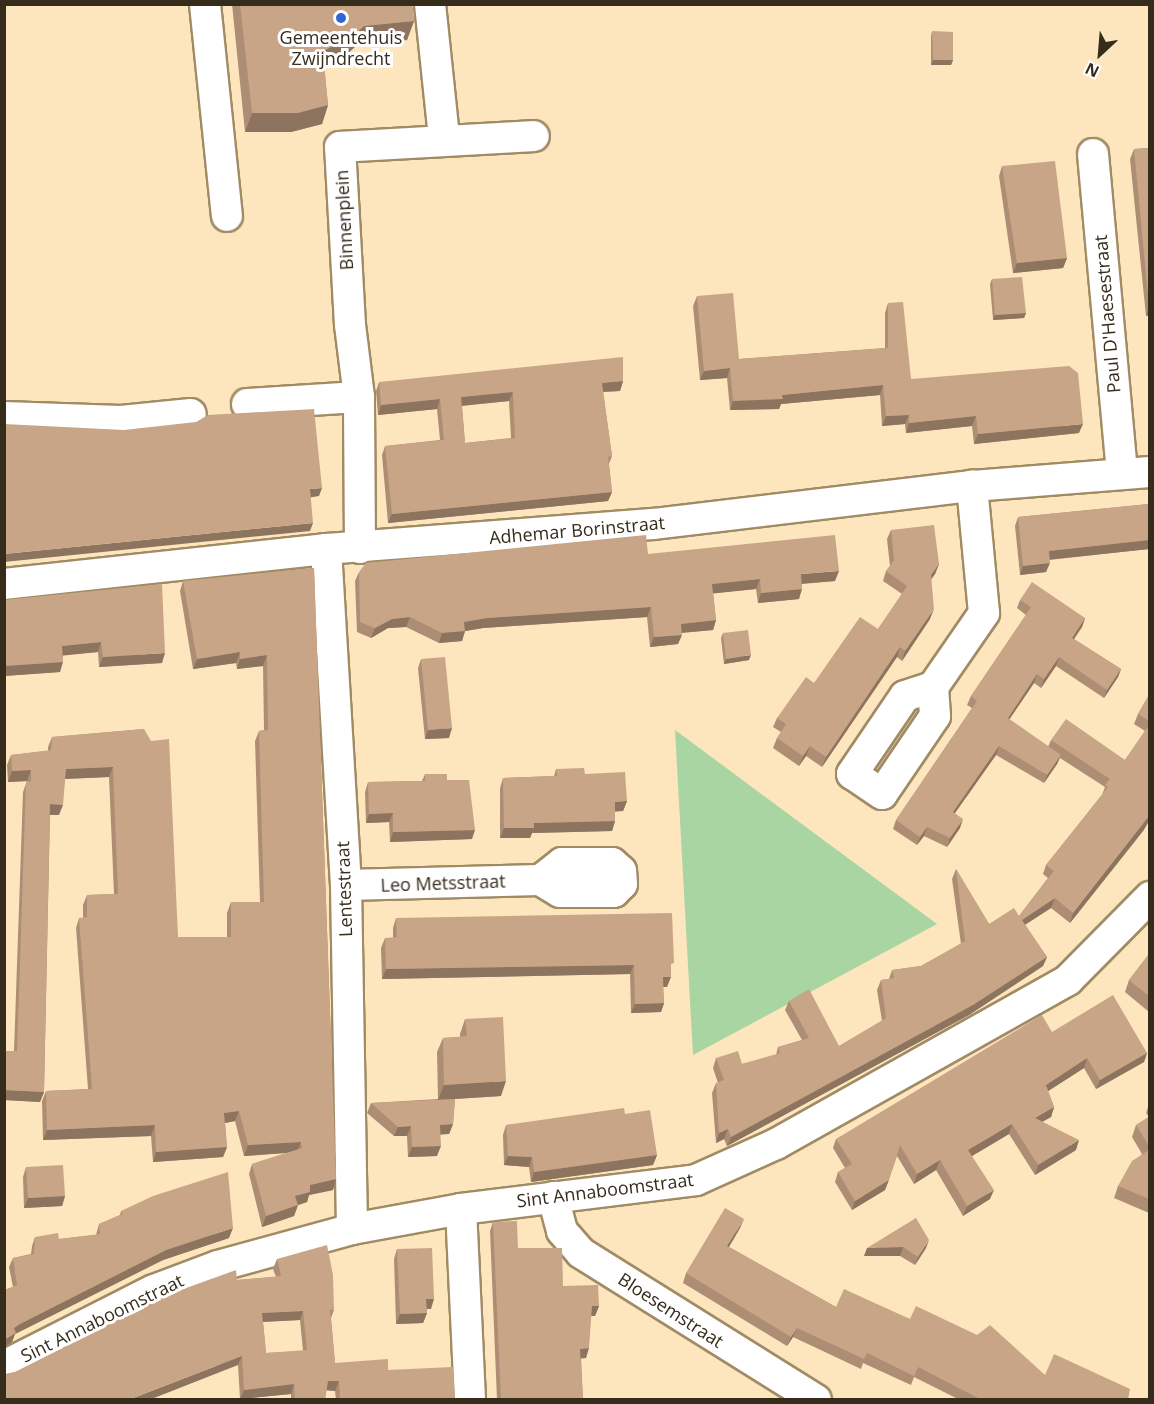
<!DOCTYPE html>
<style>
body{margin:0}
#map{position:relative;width:1154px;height:1404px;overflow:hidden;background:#fde6bd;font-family:"Open Sans",sans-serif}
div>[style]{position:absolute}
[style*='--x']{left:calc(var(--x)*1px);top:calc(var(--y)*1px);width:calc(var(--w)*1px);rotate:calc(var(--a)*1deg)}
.green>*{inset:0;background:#a8d5a2}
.roads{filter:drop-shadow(2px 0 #a18b65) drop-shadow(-2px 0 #a18b65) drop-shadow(0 2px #a18b65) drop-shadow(0 -2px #a18b65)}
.minor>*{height:30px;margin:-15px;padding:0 15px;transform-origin:15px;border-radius:15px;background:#fff}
.wall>*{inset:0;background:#ad8e74}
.shaded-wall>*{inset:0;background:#8d745e}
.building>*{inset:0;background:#c9a587}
.dots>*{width:16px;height:16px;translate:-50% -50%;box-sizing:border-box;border:3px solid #fff;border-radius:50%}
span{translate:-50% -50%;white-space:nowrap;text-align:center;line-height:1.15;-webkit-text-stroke:6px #fff;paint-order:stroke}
.poi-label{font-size:18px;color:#352c1c}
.street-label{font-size:18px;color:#352c1c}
.frame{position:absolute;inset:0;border:6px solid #352c1c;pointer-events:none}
.north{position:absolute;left:1070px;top:24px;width:60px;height:60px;-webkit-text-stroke:4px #fff;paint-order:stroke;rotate:206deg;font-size:16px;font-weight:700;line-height:24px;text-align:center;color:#352c1c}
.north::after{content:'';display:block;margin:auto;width:21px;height:27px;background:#352c1c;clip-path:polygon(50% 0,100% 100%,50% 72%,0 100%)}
</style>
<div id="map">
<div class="green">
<i style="clip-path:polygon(675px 730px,937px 924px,693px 1055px)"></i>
</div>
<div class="roads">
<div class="minor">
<i style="--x:205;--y:4;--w:213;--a:84.1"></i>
<i style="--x:430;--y:4;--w:135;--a:84"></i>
<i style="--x:1093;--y:154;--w:321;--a:84.8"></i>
<i style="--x:247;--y:404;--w:112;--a:-3.6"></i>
<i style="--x:4;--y:417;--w:117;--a:2"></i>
<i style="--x:121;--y:421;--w:70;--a:-5.7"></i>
<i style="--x:360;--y:548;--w:151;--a:-90.4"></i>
<i style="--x:359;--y:397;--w:73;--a:-97.1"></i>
<i style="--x:350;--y:325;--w:178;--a:-93.2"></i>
<i style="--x:340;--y:147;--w:194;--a:-3.2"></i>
<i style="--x:326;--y:549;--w:337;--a:86.6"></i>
<i style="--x:346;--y:885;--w:344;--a:89"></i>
<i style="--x:4;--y:584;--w:324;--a:-6.2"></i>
<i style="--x:326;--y:549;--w:328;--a:-4.4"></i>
<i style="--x:653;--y:524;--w:321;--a:-6.8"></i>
<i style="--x:972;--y:486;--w:179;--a:-4.5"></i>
<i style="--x:933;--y:687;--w:29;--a:86"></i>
<i style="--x:935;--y:716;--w:94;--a:124.2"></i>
<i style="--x:882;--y:794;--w:36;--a:-146"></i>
<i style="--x:852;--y:774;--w:94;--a:-55.8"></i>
<i style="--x:905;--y:696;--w:29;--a:-18"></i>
<i style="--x:933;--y:687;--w:90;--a:-55.4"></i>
<i style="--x:984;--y:613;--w:128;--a:-95.4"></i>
<i style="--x:346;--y:885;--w:194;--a:-1.5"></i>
<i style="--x:540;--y:880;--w:23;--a:31"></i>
<i style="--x:560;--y:892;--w:54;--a:0"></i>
<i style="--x:614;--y:892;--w:11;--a:-45"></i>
<i style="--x:622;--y:884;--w:13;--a:-94"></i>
<i style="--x:621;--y:871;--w:12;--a:-138"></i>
<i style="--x:612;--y:863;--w:50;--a:180"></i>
<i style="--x:562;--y:863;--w:28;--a:142"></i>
<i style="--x:553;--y:1197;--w:35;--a:75"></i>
<i style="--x:562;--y:1231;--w:29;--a:49"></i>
<i style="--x:581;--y:1253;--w:277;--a:32"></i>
<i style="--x:461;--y:1209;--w:191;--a:87.3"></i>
<i style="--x:4;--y:1366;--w:168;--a:-26.9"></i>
<i style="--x:154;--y:1290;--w:68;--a:-20.6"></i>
<i style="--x:218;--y:1266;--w:139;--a:-15.4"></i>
<i style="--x:352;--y:1229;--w:111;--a:-10.4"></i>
<i style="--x:461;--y:1209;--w:237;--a:-7"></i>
<i style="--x:696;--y:1180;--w:88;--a:-24.2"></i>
<i style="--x:776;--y:1144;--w:335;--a:-29.3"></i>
<i style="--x:1068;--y:980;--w:117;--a:-45.3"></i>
</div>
</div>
<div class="wall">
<i style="clip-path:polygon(232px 4px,412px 4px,414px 21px,407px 40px,357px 45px,345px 56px,324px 66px,328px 105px,322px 124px,291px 132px,245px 132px)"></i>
<i style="clip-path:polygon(932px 31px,953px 60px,951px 65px,931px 65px,931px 36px)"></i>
<i style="clip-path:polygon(1149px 148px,1149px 315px,1146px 316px,1130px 159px,1134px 149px)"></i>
<i style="clip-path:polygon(1002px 166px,1067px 258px,1063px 268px,1013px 273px,999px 176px)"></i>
<i style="clip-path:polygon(992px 279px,1026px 313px,1024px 318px,993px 320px,990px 284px)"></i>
<i style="clip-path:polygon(697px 296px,739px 359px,885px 348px,885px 313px,888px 303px,911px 379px,1079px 433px,974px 444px,972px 426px,906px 433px,905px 424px,882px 426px,880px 395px,781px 404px,779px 409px,730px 410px,727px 378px,700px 380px,693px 306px)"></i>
<i style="clip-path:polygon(evenodd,623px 381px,620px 391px,603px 392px,612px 456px,609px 464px,612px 492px,608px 501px,388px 523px,382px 455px,385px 446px,440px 440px,437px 409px,378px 415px,376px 391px,379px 382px,623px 381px,509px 401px,511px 438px,465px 443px,462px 406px,509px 401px)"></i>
<i style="clip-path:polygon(1149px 504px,1149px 549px,1049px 560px,1046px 572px,1020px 575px,1015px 526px,1018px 517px)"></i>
<i style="clip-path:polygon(891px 530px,939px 564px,935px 574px,931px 579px,930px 619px,902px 661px,897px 657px,822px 767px,806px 756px,799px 766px,773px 748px,777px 738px,781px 732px,773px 727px,777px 718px,814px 683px,878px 629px,902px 594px,883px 581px,886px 571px,890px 566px,887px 539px)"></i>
<i style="clip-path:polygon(648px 554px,835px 581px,802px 584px,799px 599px,758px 603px,756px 589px,713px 593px,716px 620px,713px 630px,682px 633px,678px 644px,650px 647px,647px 617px,483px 628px,465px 631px,462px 641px,439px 643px,406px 627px,388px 628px,371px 638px,357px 632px,355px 581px,359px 572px)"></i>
<i style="clip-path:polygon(314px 568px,336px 1179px,333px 1190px,309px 1195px,307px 1202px,298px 1205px,294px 1216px,262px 1227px,249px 1174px,252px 1164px,287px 1153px,244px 1156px,235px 1121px,225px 1123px,227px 1147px,223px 1157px,153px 1162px,151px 1136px,43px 1140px,42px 1101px,46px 1091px,88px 1089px,76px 928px,79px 918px,83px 918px,83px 905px,87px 895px,114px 894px,109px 777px,65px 779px,59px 815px,50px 815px,44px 1092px,40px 1102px,4px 1100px,4px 1051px,14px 1051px,23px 792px,27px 781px,8px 782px,7px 765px,11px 755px,48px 751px,48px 747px,52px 737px,144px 729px,178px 937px,227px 937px,227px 913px,231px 902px,260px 902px,255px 741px,259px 731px,264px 730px,263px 666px,237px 669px,236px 663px,193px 669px,180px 591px,183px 581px)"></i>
<i style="clip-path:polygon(4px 600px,162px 663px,99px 667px,98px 652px,63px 655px,60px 672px,4px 676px)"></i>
<i style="clip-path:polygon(1020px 600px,1085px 618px,1082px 627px,1074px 639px,1121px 669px,1118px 677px,1104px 698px,1056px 666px,1041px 688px,1034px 683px,1009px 720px,1048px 747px,1051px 740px,1125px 760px,1145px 731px,1134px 724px,1138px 714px,1149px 695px,1149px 821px,1143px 831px,1070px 923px,1051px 908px,1025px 925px,1047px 957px,1043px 966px,969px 1015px,727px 1146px,724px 1139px,716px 1143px,712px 1093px,716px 1083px,718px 1083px,713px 1068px,716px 1058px,742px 1064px,776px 1055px,778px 1047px,802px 1040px,785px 1010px,789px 1001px,839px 1046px,882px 1021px,877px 990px,881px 980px,889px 979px,892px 970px,921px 966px,961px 944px,952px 879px,956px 869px,989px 924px,1019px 916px,1048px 878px,1043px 874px,1046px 865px,1102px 795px,1105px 787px,1060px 758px,1057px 764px,1044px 783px,996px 755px,955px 813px,960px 828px,947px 847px,924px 836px,917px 845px,893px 829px,896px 820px,972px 708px,967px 705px,971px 696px,1026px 615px,1017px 608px)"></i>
<i style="clip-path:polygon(723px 633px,749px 660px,724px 664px,721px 638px)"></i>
<i style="clip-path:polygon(421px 659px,449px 738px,425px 739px,418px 668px)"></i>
<i style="clip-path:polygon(556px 769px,585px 774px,627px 801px,623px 811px,615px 811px,615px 821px,612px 831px,532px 833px,530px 838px,500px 838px,500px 788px,503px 778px,554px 776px)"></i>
<i style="clip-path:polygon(425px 774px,447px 780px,472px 839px,390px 842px,389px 822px,366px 823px,365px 792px,368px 782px,422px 781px)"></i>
<i style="clip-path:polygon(396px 918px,671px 973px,667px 987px,663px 987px,664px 1003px,661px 1012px,631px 1013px,630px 974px,382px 979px,381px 948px,385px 938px,393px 938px,393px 928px)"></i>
<i style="clip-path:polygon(1149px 954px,1149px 1012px,1125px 992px,1129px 980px)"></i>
<i style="clip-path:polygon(465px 1019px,501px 1096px,455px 1099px,453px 1124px,449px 1134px,440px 1134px,437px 1156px,408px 1157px,407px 1136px,394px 1136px,367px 1113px,371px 1103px,438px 1099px,437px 1052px,443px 1038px,460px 1037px,460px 1034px)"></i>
<i style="clip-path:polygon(1052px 1032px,1147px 1053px,1144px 1062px,1096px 1089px,1084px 1068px,1048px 1091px,1054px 1107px,1051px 1117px,1042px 1122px,1076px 1150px,1035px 1175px,1009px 1134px,972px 1156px,990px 1199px,963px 1216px,936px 1170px,914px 1184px,897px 1156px,885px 1190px,852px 1210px,835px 1182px,838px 1172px,845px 1168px,833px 1148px,836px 1139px)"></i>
<i style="clip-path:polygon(1149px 1104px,1149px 1213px,1114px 1198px,1118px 1186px,1142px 1154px,1132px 1137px,1136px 1125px,1149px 1117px,1146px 1113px)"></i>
<i style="clip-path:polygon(625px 1114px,657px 1155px,653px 1165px,531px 1182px,529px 1167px,504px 1165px,503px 1135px,506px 1125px)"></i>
<i style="clip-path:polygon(26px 1167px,65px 1196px,62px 1206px,24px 1208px,23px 1177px)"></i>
<i style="clip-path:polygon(121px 1211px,229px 1238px,163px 1260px,15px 1334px,12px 1342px,13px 1287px,9px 1267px,13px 1258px,31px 1254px,32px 1246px,35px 1237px,59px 1239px,96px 1235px,99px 1224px,120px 1215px)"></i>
<i style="clip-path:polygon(916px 1218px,926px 1248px,915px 1265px,900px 1256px,864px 1256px)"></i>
<i style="clip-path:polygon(493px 1222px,518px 1248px,563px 1286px,599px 1306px,595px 1316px,591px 1316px,586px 1358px,581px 1358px,583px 1400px,497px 1400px,490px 1231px)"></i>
<i style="clip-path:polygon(740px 1228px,729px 1247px,836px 1307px,910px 1319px,1045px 1375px,1128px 1400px,960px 1400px,914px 1377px,911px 1385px,863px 1363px,861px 1369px,793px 1337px,787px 1346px,683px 1283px,686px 1273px)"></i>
<i style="clip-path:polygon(397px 1249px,431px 1309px,427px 1309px,427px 1313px,423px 1323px,396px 1324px,394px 1259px)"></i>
<i style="clip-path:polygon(evenodd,277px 1259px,334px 1310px,331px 1318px,335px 1363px,388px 1370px,455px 1400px,336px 1400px,335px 1391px,326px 1390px,325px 1400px,291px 1400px,291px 1394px,240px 1399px,238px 1365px,6px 1374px,15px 1372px,237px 1280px,276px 1277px,273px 1269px,277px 1259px,300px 1320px,303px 1351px,266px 1353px,263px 1322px,300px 1320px)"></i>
</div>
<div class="shaded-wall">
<i style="clip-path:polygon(414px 21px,407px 40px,357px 45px,345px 56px,316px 70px,323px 51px,364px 26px)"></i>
<i style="clip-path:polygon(933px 60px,953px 60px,951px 65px,931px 65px)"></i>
<i style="clip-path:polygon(328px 105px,322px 124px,291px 132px,245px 132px,252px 113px)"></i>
<i style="clip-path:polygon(1067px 258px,1063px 268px,1013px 273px,1017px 263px)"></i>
<i style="clip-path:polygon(1149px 306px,1149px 315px,1146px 316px)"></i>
<i style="clip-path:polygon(1026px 313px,1024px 318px,993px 320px,995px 315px)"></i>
<i style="clip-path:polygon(730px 368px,727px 378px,700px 380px,704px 371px)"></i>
<i style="clip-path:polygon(623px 381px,620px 391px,598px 392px,602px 383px)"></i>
<i style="clip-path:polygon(883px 385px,880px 395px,781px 404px,779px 409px,730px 410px,733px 401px,782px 395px)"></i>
<i style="clip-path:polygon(513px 392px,509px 401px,458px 406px,461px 397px)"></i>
<i style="clip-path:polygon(440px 399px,437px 409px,378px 415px,381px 405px)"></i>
<i style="clip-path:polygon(909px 415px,905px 424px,882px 426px,886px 416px)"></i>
<i style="clip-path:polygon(976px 416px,972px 426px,906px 433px,909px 423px)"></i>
<i style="clip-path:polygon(1083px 424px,1079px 433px,974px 444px,978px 434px)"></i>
<i style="clip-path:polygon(322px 488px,319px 496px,307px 498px,310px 489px)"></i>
<i style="clip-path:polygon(612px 492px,608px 501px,388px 523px,392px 514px)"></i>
<i style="clip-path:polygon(313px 523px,310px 531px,4px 562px,4px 554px)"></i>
<i style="clip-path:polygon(1149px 540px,1149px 549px,1045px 560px,1049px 551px)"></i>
<i style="clip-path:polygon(1050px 563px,1046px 572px,1020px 575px,1023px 566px)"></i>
<i style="clip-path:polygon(939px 564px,935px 574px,927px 585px,931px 575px)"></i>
<i style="clip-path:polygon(839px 571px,835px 581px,797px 584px,801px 574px)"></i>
<i style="clip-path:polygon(760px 579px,756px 589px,709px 594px,712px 584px)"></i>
<i style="clip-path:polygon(802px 589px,799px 599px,758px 603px,761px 593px)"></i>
<i style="clip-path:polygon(651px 607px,647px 617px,483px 628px,465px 631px,462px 641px,439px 643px,442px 633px,464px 622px,487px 618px)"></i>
<i style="clip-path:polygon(934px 609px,930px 619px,902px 661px,905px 651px)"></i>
<i style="clip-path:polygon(410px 617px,406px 627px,388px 628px,371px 638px,375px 628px,392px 619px)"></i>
<i style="clip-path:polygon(1085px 618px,1082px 627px,1069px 646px,1072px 638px)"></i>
<i style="clip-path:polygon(716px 620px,713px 630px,677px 633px,681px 624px)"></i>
<i style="clip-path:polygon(682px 635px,678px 644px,650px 647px,654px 637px)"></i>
<i style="clip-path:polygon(101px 642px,98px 652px,59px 656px,62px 646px)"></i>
<i style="clip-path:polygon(900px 647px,897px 657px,822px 767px,826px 757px)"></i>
<i style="clip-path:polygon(240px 652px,236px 663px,193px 669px,197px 659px)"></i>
<i style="clip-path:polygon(165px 653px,162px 663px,99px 667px,103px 657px)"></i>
<i style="clip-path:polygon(267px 655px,263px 666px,237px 669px,240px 659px)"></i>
<i style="clip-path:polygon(751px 655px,749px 660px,724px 664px,726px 659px)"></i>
<i style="clip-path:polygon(1059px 657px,1056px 666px,1041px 688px,1044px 679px)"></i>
<i style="clip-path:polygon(63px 662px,60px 672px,4px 676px,4px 666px)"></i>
<i style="clip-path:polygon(1121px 669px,1118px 677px,1104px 698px,1107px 690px)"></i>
<i style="clip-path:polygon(1037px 674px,1034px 683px,1004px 727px,1008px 718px)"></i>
<i style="clip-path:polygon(452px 728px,449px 738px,425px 739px,428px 730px)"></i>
<i style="clip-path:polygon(810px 746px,806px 756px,799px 766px,803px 756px)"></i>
<i style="clip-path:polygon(999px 746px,996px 755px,950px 820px,953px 812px)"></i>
<i style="clip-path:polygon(1061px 755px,1057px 764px,1044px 783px,1047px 775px)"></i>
<i style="clip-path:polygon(113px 767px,109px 777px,62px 779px,66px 769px)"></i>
<i style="clip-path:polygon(31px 770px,27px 781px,8px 782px,12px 771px)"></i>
<i style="clip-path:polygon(627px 801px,623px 811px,611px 812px,615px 802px)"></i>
<i style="clip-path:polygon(50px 804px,63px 805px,59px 815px,46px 815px)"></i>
<i style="clip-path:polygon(393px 813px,389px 822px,366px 823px,369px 814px)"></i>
<i style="clip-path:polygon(1149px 816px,1149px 821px,1143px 831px,1070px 923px,1073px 913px)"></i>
<i style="clip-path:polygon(963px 819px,960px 828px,947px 847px,950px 838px)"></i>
<i style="clip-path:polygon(615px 821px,612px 831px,532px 833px,530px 838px,500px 838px,504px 828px,534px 823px)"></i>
<i style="clip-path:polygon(927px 827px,924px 836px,917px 845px,920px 837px)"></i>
<i style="clip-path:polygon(475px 830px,472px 839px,390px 842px,393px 832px)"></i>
<i style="clip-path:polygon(1055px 898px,1051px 908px,1018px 929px,1022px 920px)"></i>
<i style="clip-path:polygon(1047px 957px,1043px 966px,969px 1015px,727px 1146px,731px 1137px)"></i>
<i style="clip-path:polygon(634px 965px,630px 974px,382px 979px,386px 969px)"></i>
<i style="clip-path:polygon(663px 977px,671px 977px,667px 987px,659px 987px)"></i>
<i style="clip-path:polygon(664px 1003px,661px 1012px,631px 1013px,635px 1004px)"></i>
<i style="clip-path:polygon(1147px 1053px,1144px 1062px,1096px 1089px,1100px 1080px)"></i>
<i style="clip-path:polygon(1087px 1058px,1084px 1068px,1042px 1095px,1046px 1085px)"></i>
<i style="clip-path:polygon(506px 1081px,501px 1096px,438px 1100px,444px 1085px)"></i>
<i style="clip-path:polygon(4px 1090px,44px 1092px,40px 1102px,4px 1100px)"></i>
<i style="clip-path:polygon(1054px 1107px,1051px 1117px,1031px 1128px,1035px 1118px)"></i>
<i style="clip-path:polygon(239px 1111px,235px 1121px,220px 1124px,224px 1113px)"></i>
<i style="clip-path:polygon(453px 1124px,449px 1134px,436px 1135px,440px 1125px)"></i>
<i style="clip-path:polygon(1012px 1124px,1009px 1134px,965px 1160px,968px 1150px)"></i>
<i style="clip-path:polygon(155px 1125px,151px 1136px,43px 1140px,47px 1130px)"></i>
<i style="clip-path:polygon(411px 1126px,407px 1136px,394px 1136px,398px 1127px)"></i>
<i style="clip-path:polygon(728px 1129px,724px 1139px,716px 1143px,719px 1133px)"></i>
<i style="clip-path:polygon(1079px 1140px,1076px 1150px,1035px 1175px,1038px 1165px)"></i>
<i style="clip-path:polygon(301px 1142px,297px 1152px,244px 1156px,248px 1145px)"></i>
<i style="clip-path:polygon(441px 1146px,437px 1156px,408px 1157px,412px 1147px)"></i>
<i style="clip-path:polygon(227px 1147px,223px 1157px,153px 1162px,156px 1152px)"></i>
<i style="clip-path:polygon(657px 1155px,653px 1165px,531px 1182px,534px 1172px)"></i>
<i style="clip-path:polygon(508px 1156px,532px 1157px,529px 1167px,504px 1165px)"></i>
<i style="clip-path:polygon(940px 1160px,936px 1170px,914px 1184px,917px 1174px)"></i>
<i style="clip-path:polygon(336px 1179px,333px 1190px,309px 1195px,307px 1202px,292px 1207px,295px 1196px,310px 1185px)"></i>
<i style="clip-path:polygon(889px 1180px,885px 1190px,852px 1210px,855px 1201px)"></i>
<i style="clip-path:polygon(994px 1190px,990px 1199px,963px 1216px,967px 1206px)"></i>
<i style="clip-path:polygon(65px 1196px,62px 1206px,24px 1208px,28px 1198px)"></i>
<i style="clip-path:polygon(298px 1205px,294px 1216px,262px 1227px,266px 1216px)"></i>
<i style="clip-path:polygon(744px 1219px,740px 1228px,724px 1255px,727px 1246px)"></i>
<i style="clip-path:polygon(233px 1228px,229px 1238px,163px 1260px,15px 1334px,12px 1342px,4px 1347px,4px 1340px,14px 1328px,20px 1324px,166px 1250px)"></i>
<i style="clip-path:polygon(929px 1240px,926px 1248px,915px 1265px,918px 1257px)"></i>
<i style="clip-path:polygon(903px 1247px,900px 1256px,864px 1256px,867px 1248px)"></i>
<i style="clip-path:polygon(426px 1299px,434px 1299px,431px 1309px,423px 1309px)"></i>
<i style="clip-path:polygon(592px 1306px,599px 1306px,595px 1316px,588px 1316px)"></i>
<i style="clip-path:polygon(303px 1311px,300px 1320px,259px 1322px,262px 1313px)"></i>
<i style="clip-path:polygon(427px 1313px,423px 1323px,396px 1324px,400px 1314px)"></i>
<i style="clip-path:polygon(797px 1328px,793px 1337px,787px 1346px,791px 1337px)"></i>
<i style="clip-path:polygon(589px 1348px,586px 1358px,577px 1359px,580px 1349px)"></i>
<i style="clip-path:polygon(242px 1356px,238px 1365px,149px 1400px,128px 1400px)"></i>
<i style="clip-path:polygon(328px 1381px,339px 1381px,335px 1391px,324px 1390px)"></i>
<i style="clip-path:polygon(294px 1384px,291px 1394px,240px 1399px,244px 1390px)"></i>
</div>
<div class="building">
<i style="clip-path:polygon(240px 4px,412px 4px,414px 21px,364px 26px,352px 37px,323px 51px,328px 105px,298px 113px,252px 113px)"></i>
<i style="clip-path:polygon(932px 31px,953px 32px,953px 60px,933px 60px)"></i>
<i style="clip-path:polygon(1149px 148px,1149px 306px,1134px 149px)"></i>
<i style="clip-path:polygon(1055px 161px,1067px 258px,1017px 263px,1002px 166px)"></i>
<i style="clip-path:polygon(1022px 277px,1026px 313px,995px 315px,992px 279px)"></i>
<i style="clip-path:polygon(733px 293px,739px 359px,888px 348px,888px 303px,903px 302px,911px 379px,1069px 366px,1078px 373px,1083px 424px,978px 434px,976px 416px,909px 423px,909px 415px,886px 416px,883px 385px,782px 395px,783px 399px,733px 401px,730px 368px,704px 371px,697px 296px)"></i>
<i style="clip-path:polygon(evenodd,623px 357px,623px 381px,602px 383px,612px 456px,608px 457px,612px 492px,392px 514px,385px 446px,444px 440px,440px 399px,381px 405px,379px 382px,623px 357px,513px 392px,515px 438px,465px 443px,461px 397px,513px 392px)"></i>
<i style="clip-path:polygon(314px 409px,322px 488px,310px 489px,313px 523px,4px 554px,4px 424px,124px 430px,196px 422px,208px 415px)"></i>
<i style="clip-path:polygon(1149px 504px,1149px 540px,1049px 551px,1050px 563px,1023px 566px,1018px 517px)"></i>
<i style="clip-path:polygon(934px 525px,939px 564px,931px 575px,934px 609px,905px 651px,900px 647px,826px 757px,810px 746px,803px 756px,777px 738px,786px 724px,777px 718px,806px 677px,814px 683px,860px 617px,878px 629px,907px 586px,886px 571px,894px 560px,891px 530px)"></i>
<i style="clip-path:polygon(646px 535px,648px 554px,835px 535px,839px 571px,801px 574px,802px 589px,761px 593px,760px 579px,712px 584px,716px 620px,681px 624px,682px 635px,654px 637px,651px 607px,487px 618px,464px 622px,465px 631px,442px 633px,410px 617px,392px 619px,375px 628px,360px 622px,359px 572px,366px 563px)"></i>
<i style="clip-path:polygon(314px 568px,336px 1179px,310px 1185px,310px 1192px,295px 1196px,298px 1205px,266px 1216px,252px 1164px,302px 1148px,301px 1142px,248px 1145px,239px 1111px,224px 1113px,227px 1147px,156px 1152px,155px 1125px,47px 1130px,46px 1091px,92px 1089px,79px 918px,87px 917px,87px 895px,118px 894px,113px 767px,66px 769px,63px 805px,50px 804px,44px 1092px,4px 1090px,4px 1051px,17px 1051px,26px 781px,31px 782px,31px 770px,12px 771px,11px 755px,51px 750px,52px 737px,144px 729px,151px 741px,169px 739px,178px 937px,231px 937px,231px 902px,264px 902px,259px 731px,268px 730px,267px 655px,240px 659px,240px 652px,197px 659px,183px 581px)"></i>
<i style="clip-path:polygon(1032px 582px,1085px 618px,1072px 638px,1121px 669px,1107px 690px,1059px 657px,1044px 679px,1037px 674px,1008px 718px,1061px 755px,1047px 775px,999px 746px,953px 812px,963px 819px,950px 838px,927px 827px,920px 837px,896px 820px,977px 701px,971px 696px,1031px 607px,1020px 600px)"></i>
<i style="clip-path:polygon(162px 584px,165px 653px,103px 657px,101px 642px,62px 646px,63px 662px,4px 666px,4px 600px)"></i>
<i style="clip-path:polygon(748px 630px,751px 655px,726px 659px,723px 633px)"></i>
<i style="clip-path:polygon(445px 657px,452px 728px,428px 730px,421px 659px)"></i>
<i style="clip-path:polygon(1149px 695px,1149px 721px,1138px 714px)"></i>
<i style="clip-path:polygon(1066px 719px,1125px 760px,1149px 725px,1149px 816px,1073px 913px,1055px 898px,1022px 920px,1047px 957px,973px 1005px,731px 1137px,728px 1129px,719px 1133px,716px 1083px,724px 1080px,716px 1058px,738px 1051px,742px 1064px,780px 1053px,778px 1047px,809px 1038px,789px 1001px,809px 989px,839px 1046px,886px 1018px,881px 980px,894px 978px,892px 970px,921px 966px,965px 941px,956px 869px,989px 924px,1014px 908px,1019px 916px,1054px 871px,1046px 865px,1108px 787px,1105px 785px,1110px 779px,1051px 740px)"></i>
<i style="clip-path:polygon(584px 768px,585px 774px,625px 772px,627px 801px,615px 802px,615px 821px,534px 823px,534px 828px,504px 828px,503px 778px,557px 776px,556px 769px)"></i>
<i style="clip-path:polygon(425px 774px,447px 774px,447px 780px,469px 780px,475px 830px,393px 832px,393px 813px,369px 814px,368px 782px,425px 781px)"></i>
<i style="clip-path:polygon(672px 913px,674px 963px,671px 964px,671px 977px,663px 977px,664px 1003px,635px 1004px,634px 965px,386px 969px,385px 938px,397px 937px,396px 918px)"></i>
<i style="clip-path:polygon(1149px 954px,1149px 996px,1129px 980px)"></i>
<i style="clip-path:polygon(1113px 995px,1147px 1053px,1100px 1080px,1087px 1058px,1046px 1085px,1054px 1107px,1035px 1118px,1079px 1140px,1038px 1165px,1012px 1124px,968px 1150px,994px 1190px,967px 1206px,940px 1160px,917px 1174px,900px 1145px,889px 1180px,855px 1201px,838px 1172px,852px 1164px,836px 1139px,1042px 1015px,1052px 1032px)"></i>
<i style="clip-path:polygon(503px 1017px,506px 1081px,444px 1085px,443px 1038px,467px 1036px,465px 1019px)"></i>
<i style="clip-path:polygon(455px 1099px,453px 1124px,440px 1125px,441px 1146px,412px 1147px,411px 1126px,398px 1127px,371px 1103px)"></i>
<i style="clip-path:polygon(624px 1108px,625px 1114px,650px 1110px,657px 1155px,534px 1172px,532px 1157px,508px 1156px,506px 1125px)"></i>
<i style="clip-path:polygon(1149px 1117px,1149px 1146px,1136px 1125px)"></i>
<i style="clip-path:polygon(1149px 1150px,1149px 1199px,1118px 1186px,1132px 1161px)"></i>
<i style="clip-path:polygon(63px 1165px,65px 1196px,28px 1198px,26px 1167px)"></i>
<i style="clip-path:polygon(228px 1172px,233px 1228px,166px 1250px,20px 1324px,14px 1328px,16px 1333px,4px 1340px,4px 1290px,17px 1285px,13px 1258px,34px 1254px,35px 1237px,58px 1233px,59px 1239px,100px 1234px,99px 1224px,123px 1214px,121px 1211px,153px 1196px)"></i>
<i style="clip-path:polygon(725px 1208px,744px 1219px,727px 1246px,836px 1307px,844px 1289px,910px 1319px,916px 1306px,977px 1335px,990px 1325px,1045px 1375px,1054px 1354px,1130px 1389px,1128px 1400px,982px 1400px,918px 1367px,914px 1376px,867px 1353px,864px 1359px,797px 1328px,791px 1337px,686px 1273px)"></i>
<i style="clip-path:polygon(916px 1218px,929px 1240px,918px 1257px,903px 1247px,867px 1248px)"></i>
<i style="clip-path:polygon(517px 1221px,518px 1248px,562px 1248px,563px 1286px,598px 1285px,599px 1306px,592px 1306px,589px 1348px,580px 1349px,583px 1400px,501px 1400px,493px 1222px)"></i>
<i style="clip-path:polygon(evenodd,327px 1245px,333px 1275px,334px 1310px,330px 1310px,335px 1363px,388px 1359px,388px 1370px,453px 1367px,455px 1400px,340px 1400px,339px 1381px,328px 1381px,325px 1400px,295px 1400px,294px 1384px,244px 1390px,242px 1356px,128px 1400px,4px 1400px,4px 1373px,6px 1374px,15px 1372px,164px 1296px,236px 1270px,237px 1280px,281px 1276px,277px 1259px,327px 1245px,303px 1311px,307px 1350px,266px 1353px,262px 1313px,303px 1311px)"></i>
<i style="clip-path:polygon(432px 1248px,434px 1299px,426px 1299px,427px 1313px,400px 1314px,397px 1249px)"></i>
</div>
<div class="dots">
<i style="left:341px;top:18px;background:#2e68d6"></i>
</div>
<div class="poi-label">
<span style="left:341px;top:48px">Gemeentehuis<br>Zwijndrecht</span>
</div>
<div class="street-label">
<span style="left:344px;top:220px;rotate:-93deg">Binnenplein</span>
<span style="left:1107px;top:314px;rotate:-95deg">Paul D'Haesestraat</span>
<span style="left:577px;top:530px;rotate:-5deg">Adhemar Borinstraat</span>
<span style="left:443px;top:883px;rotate:-2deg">Leo Metsstraat</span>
<span style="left:344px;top:889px;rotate:-92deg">Lentestraat</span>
<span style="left:605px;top:1190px;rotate:-7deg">Sint Annaboomstraat</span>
<span style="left:671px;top:1310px;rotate:33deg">Bloesemstraat</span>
<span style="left:102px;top:1318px;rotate:-26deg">Sint Annaboomstraat</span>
</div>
<div class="frame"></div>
<div class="north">N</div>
</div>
